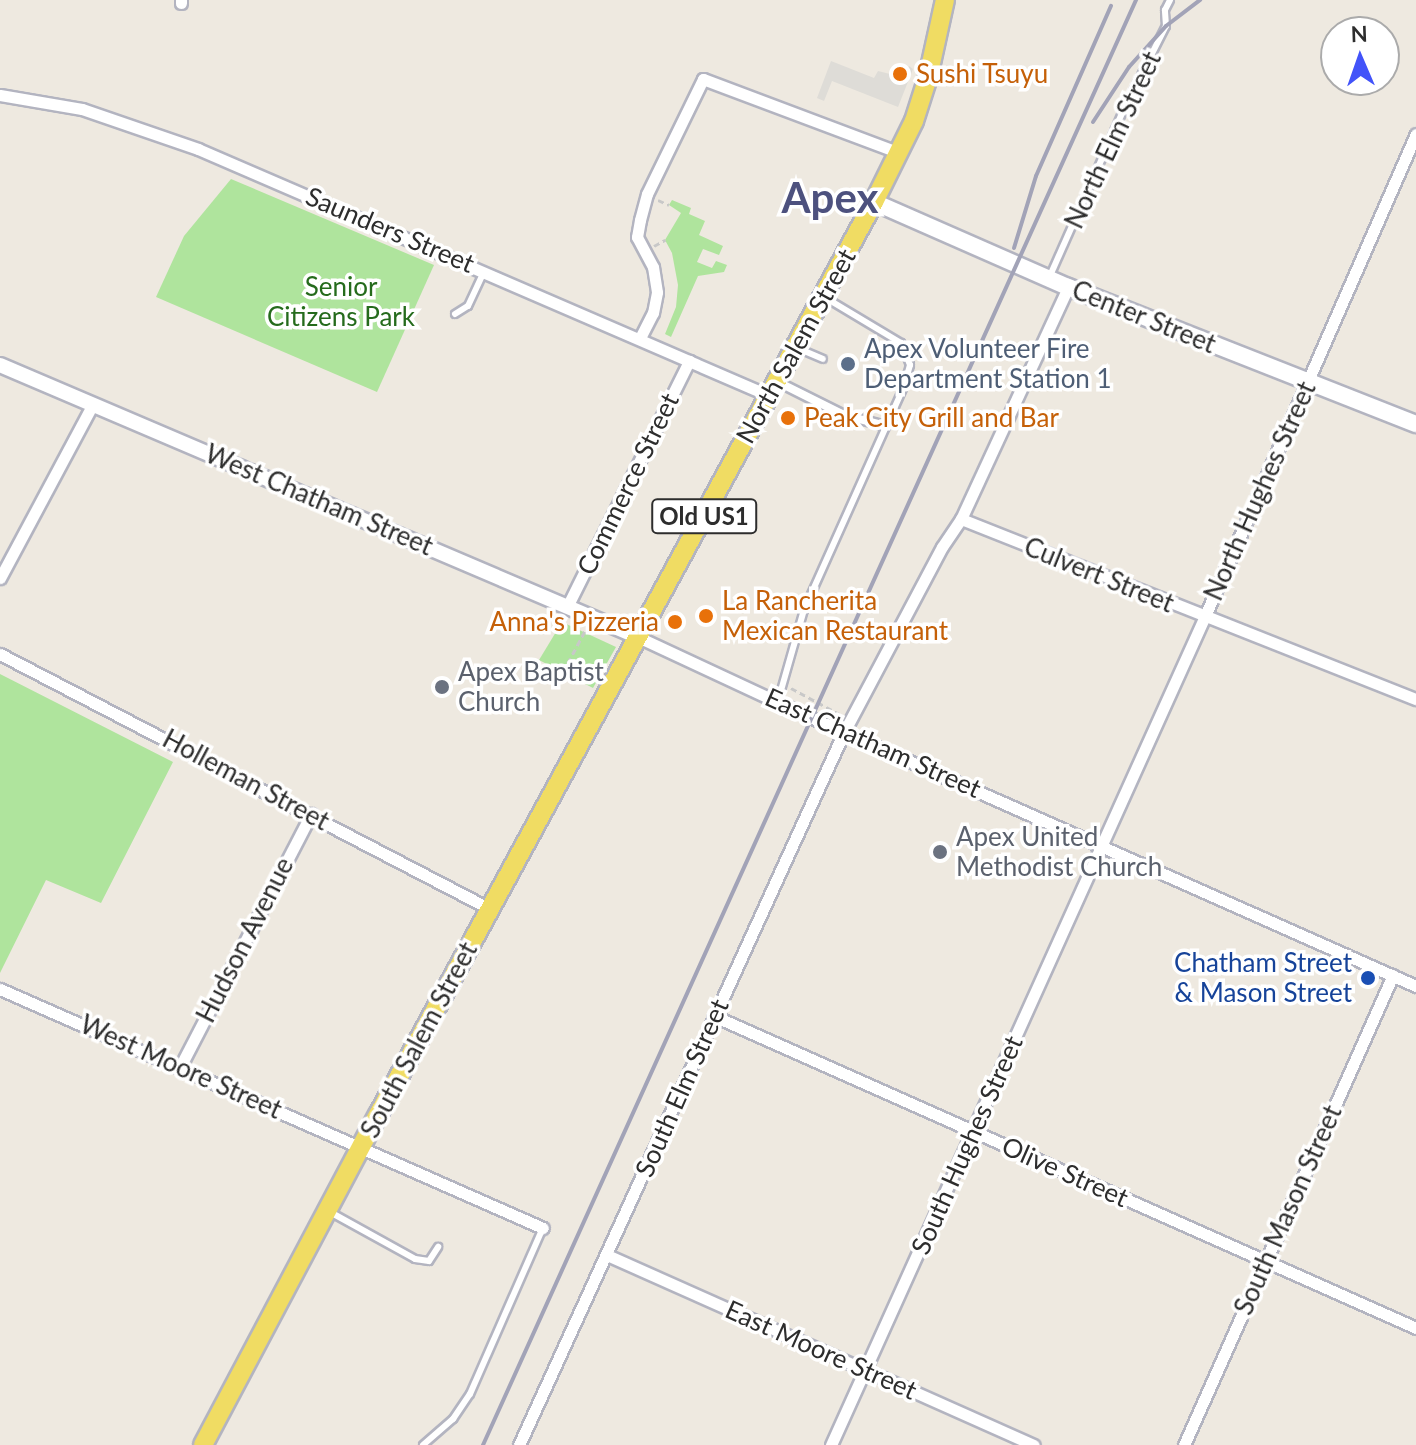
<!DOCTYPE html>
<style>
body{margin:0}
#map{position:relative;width:1416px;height:1445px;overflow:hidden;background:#eee9e0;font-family:Lato,sans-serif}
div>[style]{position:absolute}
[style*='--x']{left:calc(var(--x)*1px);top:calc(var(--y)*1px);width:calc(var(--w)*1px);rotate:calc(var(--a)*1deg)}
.green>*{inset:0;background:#afe49d}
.plaza>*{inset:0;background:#dedcd7}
.path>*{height:3px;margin-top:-1.5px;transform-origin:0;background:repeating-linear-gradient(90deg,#c8c8c8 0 6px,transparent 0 10px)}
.roads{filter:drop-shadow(2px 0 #b3b4c0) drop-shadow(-2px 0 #b3b4c0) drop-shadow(0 2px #b3b4c0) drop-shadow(0 -2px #b3b4c0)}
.service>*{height:6px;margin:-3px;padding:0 3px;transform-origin:3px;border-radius:3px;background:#fff}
.pedestrian>*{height:8px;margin:-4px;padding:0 4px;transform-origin:4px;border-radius:4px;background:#fff}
.minor>*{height:11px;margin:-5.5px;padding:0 5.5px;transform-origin:5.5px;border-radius:5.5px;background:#fff}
.tertiary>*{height:14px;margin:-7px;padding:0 7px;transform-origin:7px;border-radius:7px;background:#fff}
.secondary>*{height:16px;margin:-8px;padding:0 8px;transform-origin:8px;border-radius:8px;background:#fff}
.primary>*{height:18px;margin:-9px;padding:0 9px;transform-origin:9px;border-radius:9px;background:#f0dc63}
.rail>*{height:4px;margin:-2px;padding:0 2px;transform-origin:2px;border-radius:2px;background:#a2a3b7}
.dots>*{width:22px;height:22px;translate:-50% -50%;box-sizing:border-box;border:4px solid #fff;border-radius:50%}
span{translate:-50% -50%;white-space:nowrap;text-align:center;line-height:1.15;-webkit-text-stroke:7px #fff;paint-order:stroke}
.shield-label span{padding:2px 6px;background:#fff;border:2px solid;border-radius:6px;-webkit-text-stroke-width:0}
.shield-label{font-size:24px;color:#2d2d2d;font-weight:700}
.food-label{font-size:26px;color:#c56008}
.left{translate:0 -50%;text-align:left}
.right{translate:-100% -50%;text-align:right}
.street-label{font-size:26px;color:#2d2d2d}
.park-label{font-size:26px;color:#256b1c}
.service-label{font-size:26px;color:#4e5e75}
.worship-label{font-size:26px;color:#5b616d}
.transit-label{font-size:26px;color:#164399}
.town-label{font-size:42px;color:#4d517e;font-weight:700}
.north{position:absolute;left:1320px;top:16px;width:80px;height:80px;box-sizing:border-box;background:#fff;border:2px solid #ababab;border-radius:50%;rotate:358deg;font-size:22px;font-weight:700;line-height:32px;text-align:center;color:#2d2d2d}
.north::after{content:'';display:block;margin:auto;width:28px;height:36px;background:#4253f9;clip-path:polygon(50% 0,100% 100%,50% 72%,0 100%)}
</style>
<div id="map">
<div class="green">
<i style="clip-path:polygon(231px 179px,434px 265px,377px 392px,156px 297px,184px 236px)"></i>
<i style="clip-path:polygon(672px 200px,691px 208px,689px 214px,705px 221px,699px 235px,723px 246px,719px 255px,703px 249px,697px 262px,712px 268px,716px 261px,727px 265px,724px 272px,698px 276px,671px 337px,665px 334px,676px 307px,678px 285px,672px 253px,665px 240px,681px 213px,669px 205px)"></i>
<i style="clip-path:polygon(562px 622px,616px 647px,593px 688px,539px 660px)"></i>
<i style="clip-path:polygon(0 674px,173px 762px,101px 903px,46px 880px,0 973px)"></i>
</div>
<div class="plaza">
<i style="clip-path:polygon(831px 61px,874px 78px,878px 71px,902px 77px,909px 66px,913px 69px,898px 107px,832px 81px,824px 101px,817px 98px)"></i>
</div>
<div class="path">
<i style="--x:658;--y:200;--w:12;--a:24"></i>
<i style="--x:654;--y:246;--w:13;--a:-29"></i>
<i style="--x:563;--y:672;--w:47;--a:-61.8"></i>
<i style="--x:791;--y:688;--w:55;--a:28.4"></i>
</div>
<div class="roads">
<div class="service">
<i style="--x:1049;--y:278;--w:183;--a:-66.1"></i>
<i style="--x:1123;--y:111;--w:95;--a:-63.2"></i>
<i style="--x:1166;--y:26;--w:16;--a:-94"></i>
<i style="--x:1165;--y:10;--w:11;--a:-63"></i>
<i style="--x:455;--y:314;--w:15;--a:-32"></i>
<i style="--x:468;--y:306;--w:38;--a:-65"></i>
<i style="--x:797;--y:348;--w:28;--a:23"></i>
<i style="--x:778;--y:701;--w:95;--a:-74.1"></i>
<i style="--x:804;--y:610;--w:245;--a:-65.9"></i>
<i style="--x:904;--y:386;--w:22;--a:-74"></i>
<i style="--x:910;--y:365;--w:24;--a:-112"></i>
<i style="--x:901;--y:343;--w:90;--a:-149.1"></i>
<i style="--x:330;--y:1212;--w:97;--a:28.9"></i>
<i style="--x:415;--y:1259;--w:14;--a:8"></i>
<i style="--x:429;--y:1261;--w:17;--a:-57"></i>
<i style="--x:423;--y:1445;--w:40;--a:-41"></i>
<i style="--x:453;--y:1419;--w:30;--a:-56"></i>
<i style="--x:470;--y:1394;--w:181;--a:-66.3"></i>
</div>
<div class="pedestrian">
<i style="--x:778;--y:382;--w:74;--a:26.6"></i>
<i style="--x:844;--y:415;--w:43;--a:14.7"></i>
</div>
<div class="minor">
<i style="--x:181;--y:0;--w:3;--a:90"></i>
<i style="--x:0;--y:95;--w:83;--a:9.7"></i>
<i style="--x:82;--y:109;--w:123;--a:19"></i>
<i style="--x:198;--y:149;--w:623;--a:23.36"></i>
<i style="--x:640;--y:338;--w:28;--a:-63"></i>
<i style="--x:653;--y:313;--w:21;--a:-79"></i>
<i style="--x:657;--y:292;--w:25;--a:-99"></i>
<i style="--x:653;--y:267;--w:34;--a:-118"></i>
<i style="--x:637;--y:237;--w:17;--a:-80"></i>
<i style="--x:640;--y:220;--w:27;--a:-75"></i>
<i style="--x:647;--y:194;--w:128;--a:-64"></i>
<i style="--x:703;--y:79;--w:210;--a:20.6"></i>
<i style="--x:961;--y:519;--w:489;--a:21.6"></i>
<i style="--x:0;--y:578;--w:197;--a:-61.9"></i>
<i style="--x:567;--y:607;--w:275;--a:-63.6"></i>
<i style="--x:638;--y:637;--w:180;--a:25"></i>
<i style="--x:801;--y:713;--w:673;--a:23.94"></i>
<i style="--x:0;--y:654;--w:552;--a:27.49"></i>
<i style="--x:0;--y:989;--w:593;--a:23.76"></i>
<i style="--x:714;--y:1016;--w:768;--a:23.96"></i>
<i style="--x:180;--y:1067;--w:285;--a:-62.6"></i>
<i style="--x:607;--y:1255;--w:467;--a:24"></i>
<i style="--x:519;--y:1445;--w:784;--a:-65.5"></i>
<i style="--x:844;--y:732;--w:209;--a:-62.1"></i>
<i style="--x:942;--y:547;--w:34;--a:-56"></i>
<i style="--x:961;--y:519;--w:255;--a:-65.2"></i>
<i style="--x:831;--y:1445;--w:909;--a:-65.72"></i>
<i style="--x:1205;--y:616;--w:526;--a:-66.36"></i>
<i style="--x:1184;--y:1445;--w:514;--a:-66.03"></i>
</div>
<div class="tertiary">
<i style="--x:0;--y:365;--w:694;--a:23.09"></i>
</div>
<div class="secondary">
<i style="--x:874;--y:202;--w:212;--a:23.7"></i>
<i style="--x:1068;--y:287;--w:374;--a:21.5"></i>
</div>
<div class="primary">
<i style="--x:203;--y:1445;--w:374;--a:-62.1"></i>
<i style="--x:378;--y:1115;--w:1039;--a:-61.49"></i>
<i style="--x:874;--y:202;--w:90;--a:-63.7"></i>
<i style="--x:914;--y:121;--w:46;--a:-72.3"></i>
<i style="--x:928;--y:77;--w:79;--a:-77.6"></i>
</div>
</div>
<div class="rail">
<i style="--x:1093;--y:122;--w:66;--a:-56.8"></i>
<i style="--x:1129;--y:67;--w:55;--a:-47.9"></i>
<i style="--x:1166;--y:26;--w:43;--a:-37.4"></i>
<i style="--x:1014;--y:248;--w:75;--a:-73"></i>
<i style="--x:1036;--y:176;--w:186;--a:-66.2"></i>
<i style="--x:483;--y:1445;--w:1586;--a:-65.68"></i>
</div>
<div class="dots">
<i style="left:900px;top:74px;background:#e8710a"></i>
<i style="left:848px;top:364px;background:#5c6f8a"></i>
<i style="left:788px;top:418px;background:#e8710a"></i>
<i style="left:706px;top:616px;background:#e8710a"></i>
<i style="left:675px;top:622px;background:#e8710a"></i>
<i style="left:442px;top:687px;background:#6b7280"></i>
<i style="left:940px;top:852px;background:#6b7280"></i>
<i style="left:1368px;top:978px;background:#1a4fb4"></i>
</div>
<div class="shield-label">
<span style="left:704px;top:516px">Old US1</span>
</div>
<div class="food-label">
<span class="left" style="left:916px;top:74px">Sushi Tsuyu</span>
<span class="left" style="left:804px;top:418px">Peak City Grill and Bar</span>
<span class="left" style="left:722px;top:616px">La Rancherita<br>Mexican Restaurant</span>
<span class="right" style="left:659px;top:622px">Anna's Pizzeria</span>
</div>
<div class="street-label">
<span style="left:1113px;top:140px;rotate:-65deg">North Elm Street</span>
<span style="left:390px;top:230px;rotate:23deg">Saunders Street</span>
<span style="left:1144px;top:317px;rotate:22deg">Center Street</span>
<span style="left:796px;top:346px;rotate:-61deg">North Salem Street</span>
<span style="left:628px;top:484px;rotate:-64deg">Commerce Street</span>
<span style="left:1260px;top:491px;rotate:-66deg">North Hughes Street</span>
<span style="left:319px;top:500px;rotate:23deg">West Chatham Street</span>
<span style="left:1099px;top:575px;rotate:22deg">Culvert Street</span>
<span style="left:873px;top:743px;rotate:24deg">East Chatham Street</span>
<span style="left:246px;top:780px;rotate:28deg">Holleman Street</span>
<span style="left:245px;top:940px;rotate:-63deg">Hudson Avenue</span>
<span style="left:419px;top:1040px;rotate:-62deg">South Salem Street</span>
<span style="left:181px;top:1067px;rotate:24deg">West Moore Street</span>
<span style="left:682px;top:1088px;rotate:-66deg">South Elm Street</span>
<span style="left:967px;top:1145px;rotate:-66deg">South Hughes Street</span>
<span style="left:1065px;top:1172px;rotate:24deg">Olive Street</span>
<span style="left:1288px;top:1210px;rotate:-66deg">South Mason Street</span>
<span style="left:821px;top:1350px;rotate:24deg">East Moore Street</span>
</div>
<div class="park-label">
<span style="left:341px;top:302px">Senior<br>Citizens Park</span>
</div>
<div class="service-label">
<span class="left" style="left:864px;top:364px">Apex Volunteer Fire<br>Department Station 1</span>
</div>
<div class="worship-label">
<span class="left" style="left:458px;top:687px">Apex Baptist<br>Church</span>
<span class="left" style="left:956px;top:852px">Apex United<br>Methodist Church</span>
</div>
<div class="transit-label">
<span class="right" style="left:1352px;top:978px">Chatham Street<br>&amp; Mason Street</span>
</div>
<div class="town-label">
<span style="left:830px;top:197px">Apex</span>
</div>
<div class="north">N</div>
</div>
